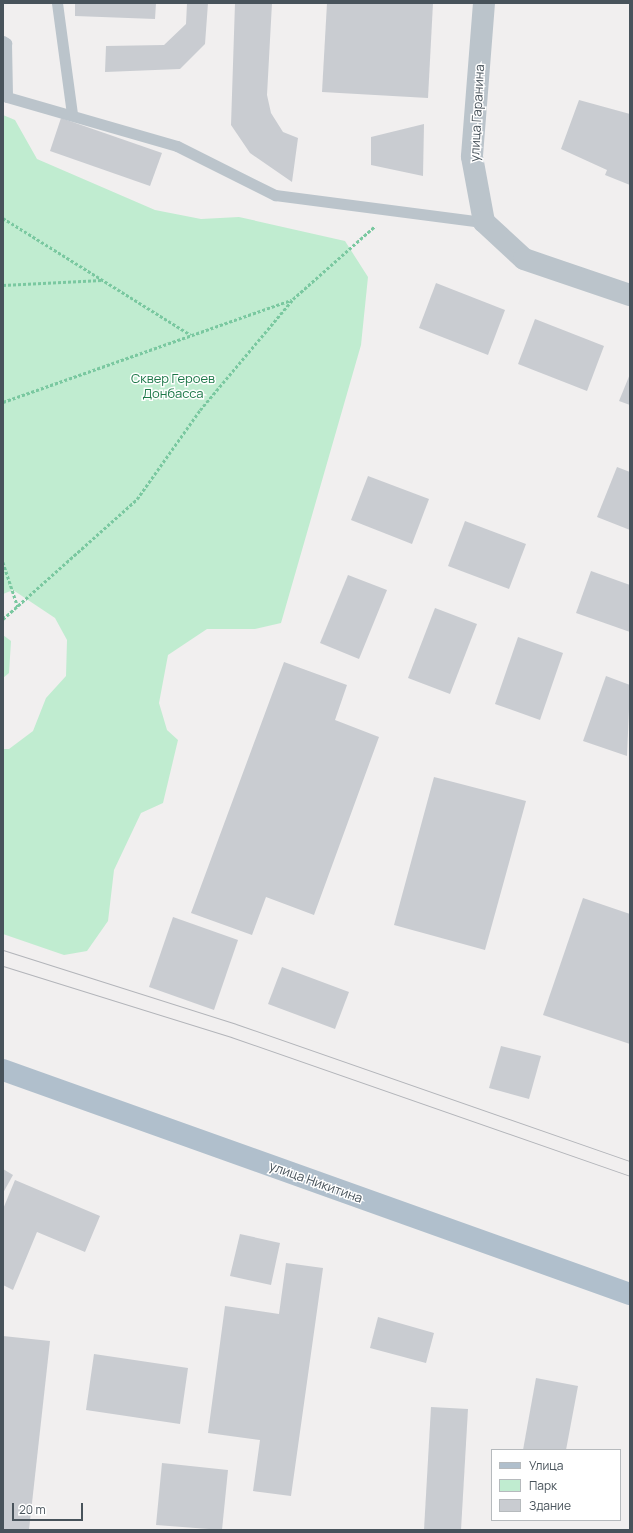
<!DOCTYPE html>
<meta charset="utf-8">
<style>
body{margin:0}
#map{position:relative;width:633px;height:1533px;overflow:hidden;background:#f1efef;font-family:Manrope,sans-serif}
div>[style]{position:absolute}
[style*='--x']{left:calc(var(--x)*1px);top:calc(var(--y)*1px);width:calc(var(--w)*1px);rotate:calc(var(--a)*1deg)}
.green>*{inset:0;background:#c0ecd0}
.building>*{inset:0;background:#c9ccd1}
.path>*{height:2.5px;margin-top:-1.25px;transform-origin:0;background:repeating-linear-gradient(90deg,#7ac8a0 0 3px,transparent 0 5px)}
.service>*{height:11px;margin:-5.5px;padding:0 5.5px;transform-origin:5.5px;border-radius:5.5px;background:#bbc4cb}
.tertiary>*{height:22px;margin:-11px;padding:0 11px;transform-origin:11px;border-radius:11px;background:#bbc4cb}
.primary>*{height:22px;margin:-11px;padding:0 11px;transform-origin:11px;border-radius:11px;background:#b0bfcc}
.tram>*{height:1px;margin:-0.5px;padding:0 0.5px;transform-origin:0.5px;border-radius:0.5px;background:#b2b4b9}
span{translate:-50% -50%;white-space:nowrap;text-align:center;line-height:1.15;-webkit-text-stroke:3px #fff;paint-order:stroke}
.street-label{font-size:13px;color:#48535b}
.park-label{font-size:13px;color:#1d7848}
.frame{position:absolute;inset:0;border:4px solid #48535b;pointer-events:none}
.legend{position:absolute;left:491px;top:1449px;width:130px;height:72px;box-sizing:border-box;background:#fff;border:1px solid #b6babd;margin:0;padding:5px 7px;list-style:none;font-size:12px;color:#48535b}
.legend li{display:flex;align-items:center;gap:8px;height:20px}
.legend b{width:20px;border:1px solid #b6babd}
.scale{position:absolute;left:12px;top:1503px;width:71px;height:18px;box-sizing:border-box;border:2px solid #48535b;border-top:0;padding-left:5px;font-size:12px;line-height:14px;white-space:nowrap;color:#48535b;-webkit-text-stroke:3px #fff;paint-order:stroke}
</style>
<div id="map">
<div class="green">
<i style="clip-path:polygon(3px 115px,15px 120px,37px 159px,155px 210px,201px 219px,239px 217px,345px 241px,368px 277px,361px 345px,281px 623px,255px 629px,207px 629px,168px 655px,159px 703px,167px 730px,178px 740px,163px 803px,141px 813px,114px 870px,108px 921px,87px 951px,64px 955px,3px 934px,3px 749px,9px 749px,33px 731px,46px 698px,66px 676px,67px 640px,55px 618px,13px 590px,3px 594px)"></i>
<i style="clip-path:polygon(3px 635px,11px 641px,9px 673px,3px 678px)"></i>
</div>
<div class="building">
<i style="clip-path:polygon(75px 3px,156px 3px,155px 19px,75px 16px)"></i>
<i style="clip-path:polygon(187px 3px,208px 3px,205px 44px,180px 69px,105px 72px,106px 46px,164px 45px,186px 24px)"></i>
<i style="clip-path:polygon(235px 3px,272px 3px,267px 95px,271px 113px,283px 132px,298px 138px,292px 182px,250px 153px,231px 125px)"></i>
<i style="clip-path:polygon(327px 3px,433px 3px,428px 98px,322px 92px)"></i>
<i style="clip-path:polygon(579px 100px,630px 114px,630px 185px,605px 175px,607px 170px,561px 149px)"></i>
<i style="clip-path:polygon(61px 118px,162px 153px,150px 186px,50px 151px)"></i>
<i style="clip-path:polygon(424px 124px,423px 176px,371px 165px,371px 137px)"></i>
<i style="clip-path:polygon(436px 283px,505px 310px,488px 355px,419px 328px)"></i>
<i style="clip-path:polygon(535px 319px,604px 346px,587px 391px,518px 364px)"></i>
<i style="clip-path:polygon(630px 374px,630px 405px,619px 401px)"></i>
<i style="clip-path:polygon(617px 467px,630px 472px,630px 530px,597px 517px)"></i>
<i style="clip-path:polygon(368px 476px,429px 499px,412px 544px,351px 520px)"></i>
<i style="clip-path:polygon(465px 521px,526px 544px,509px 589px,448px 566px)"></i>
<i style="clip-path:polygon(591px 571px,630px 585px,630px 632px,576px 613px)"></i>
<i style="clip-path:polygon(348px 575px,387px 590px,359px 659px,320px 643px)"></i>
<i style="clip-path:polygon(435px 608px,477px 624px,450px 694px,408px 678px)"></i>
<i style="clip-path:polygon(518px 637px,563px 653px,540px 720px,495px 704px)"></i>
<i style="clip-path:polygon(284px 662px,347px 685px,335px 720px,379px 737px,314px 915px,266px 897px,252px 935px,191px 913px)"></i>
<i style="clip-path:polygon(606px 676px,630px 685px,627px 756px,583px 741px)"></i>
<i style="clip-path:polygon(434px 777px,526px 801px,485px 950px,394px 925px)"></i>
<i style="clip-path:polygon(583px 898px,630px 914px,630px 1044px,543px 1015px)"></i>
<i style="clip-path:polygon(173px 917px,238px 940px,214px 1010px,149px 987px)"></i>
<i style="clip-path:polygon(282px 967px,349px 992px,335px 1029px,268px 1004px)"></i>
<i style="clip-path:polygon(501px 1046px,541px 1056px,529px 1099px,489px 1088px)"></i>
<i style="clip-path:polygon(3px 1169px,13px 1175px,3px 1193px)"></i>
<i style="clip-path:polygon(15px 1180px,100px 1216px,85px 1252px,37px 1232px,13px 1290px,3px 1285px,3px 1209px)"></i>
<i style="clip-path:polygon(240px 1234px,280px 1243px,271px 1285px,230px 1276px)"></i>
<i style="clip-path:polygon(286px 1263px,323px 1268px,291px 1496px,253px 1491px,260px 1440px,208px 1433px,225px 1306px,279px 1314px)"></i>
<i style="clip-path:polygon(378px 1317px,434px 1333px,426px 1363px,370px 1348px)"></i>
<i style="clip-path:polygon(3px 1336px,50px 1341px,29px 1530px,3px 1530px)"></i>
<i style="clip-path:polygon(94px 1354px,188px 1368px,180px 1424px,86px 1410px)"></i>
<i style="clip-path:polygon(536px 1378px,578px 1386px,566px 1450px,523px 1450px)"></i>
<i style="clip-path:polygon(431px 1407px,468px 1409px,461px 1530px,424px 1530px)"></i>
<i style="clip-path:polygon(162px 1463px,228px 1470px,222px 1530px,156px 1525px)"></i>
</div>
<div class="path">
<i style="--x:3;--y:218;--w:221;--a:31.9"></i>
<i style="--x:3;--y:285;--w:99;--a:-2.9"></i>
<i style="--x:3;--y:402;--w:306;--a:-19.5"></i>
<i style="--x:3;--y:562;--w:47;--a:71.6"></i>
<i style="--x:3;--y:619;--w:180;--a:-41.8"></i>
<i style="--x:137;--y:499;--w:109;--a:-54.7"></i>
<i style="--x:200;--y:410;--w:145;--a:-50"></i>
<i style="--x:293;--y:299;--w:110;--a:-41.7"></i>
</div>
<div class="service">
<i style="--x:57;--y:3;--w:112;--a:82.3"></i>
<i style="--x:3;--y:41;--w:4;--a:34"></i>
<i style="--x:6;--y:43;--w:54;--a:88.9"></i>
<i style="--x:7;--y:97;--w:177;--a:16.1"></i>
<i style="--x:177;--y:146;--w:110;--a:26.6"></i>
<i style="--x:275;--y:195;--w:211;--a:7.4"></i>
</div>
<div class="tertiary">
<i style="--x:484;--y:3;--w:154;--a:94.5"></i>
<i style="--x:472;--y:157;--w:66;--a:79.5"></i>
<i style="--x:484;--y:222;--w:54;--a:42.8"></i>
<i style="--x:524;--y:259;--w:112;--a:18.8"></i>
</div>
<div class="primary">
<i style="--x:3;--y:1070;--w:666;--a:19.66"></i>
</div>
<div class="tram">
<i style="--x:3;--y:950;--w:244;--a:17.6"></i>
<i style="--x:236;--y:1024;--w:417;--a:19.2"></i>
<i style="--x:3;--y:966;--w:239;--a:17.3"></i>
<i style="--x:231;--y:1037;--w:423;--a:19.2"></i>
</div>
<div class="street-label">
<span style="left:477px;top:113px;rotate:-87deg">улица Гаранина</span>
<span style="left:316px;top:1182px;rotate:20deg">улица Никитина</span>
</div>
<div class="park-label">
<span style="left:173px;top:386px">Сквер Героев<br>Донбасса</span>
</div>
<div class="frame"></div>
<ul class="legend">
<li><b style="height:5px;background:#b0bfcc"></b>Улица</li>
<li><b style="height:11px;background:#c0ecd0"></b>Парк</li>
<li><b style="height:11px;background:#c9ccd1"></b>Здание</li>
</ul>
<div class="scale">20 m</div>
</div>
